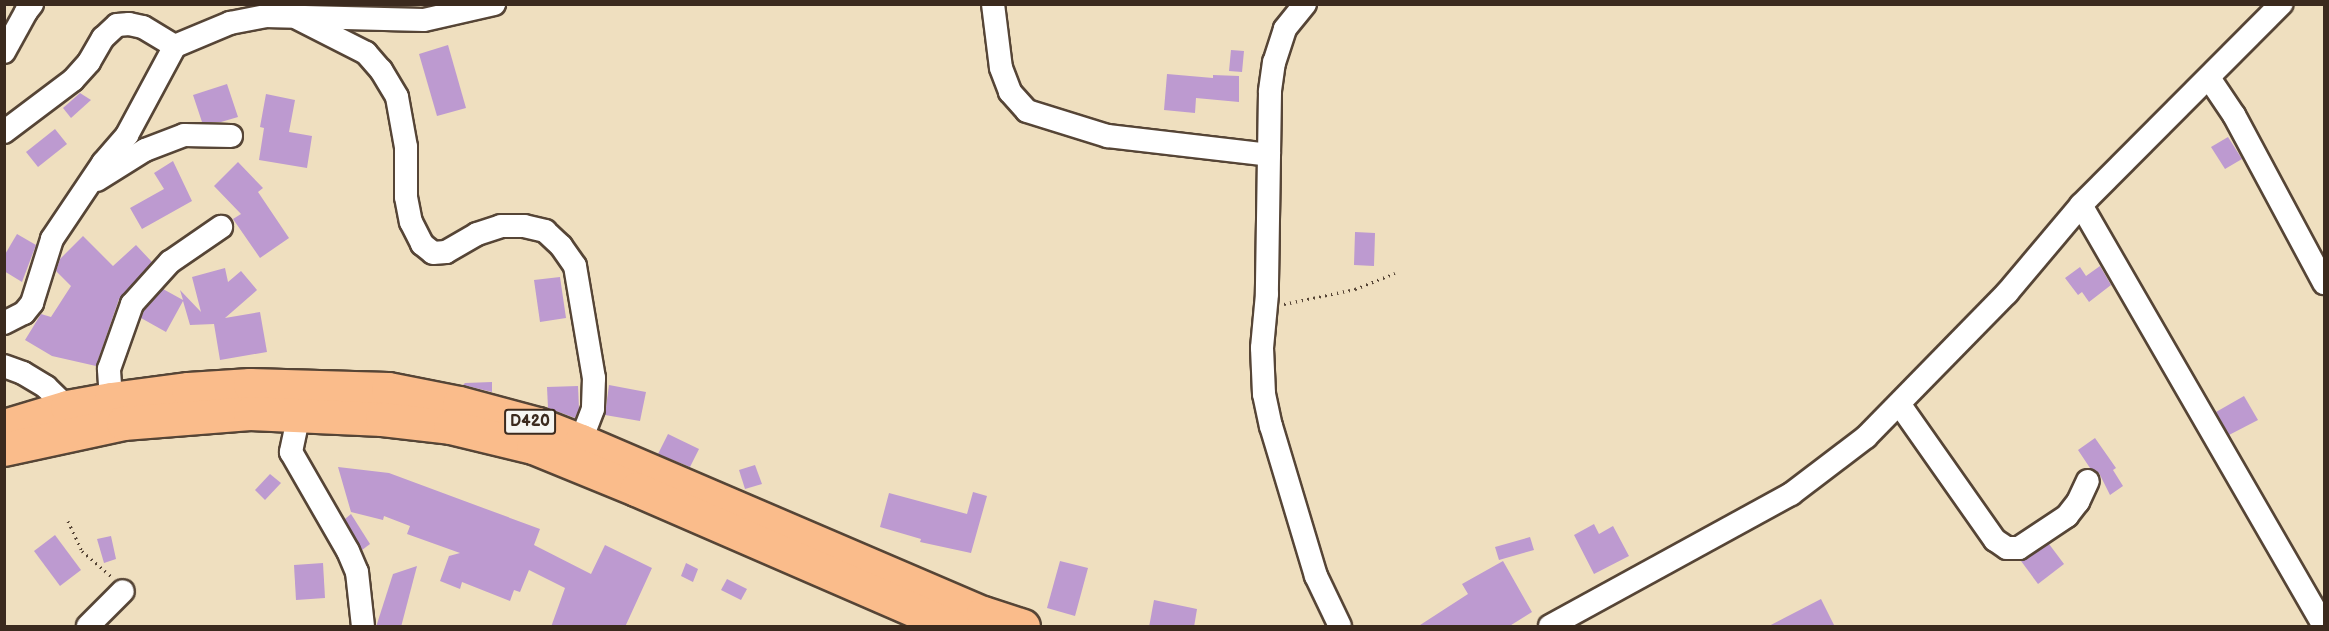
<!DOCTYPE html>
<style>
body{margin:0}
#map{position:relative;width:2329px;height:631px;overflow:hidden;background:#efdfbf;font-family:"Balsamiq Sans",sans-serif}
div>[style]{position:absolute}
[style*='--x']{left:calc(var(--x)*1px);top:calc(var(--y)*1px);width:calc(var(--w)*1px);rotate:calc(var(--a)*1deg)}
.building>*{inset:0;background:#bd9ad0}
.path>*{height:3px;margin-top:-1.5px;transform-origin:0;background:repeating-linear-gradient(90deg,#564536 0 1.5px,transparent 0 6px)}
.roads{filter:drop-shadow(2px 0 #564536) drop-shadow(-2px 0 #564536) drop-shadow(0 2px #564536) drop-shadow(0 -2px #564536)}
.minor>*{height:22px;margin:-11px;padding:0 11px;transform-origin:11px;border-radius:11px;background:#fff}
.highway>*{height:33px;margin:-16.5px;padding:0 16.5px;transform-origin:16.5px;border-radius:16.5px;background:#fabc8b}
span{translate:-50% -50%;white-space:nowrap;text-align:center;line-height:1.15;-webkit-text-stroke:4.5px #f6f6f2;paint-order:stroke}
.shield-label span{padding:2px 4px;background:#f6f6f2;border:2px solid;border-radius:4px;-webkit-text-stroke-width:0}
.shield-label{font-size:16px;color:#3b2a1e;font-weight:700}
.frame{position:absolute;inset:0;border:6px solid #3b2a1e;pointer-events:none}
</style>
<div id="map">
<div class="building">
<i style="clip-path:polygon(448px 45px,466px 108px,437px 116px,419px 54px)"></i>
<i style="clip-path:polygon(1231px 50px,1244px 51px,1242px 72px,1229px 71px)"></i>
<i style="clip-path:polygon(1167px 74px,1213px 78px,1213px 75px,1239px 76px,1239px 102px,1196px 98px,1195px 113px,1164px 110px)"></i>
<i style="clip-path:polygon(227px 84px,238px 117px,221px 122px,202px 122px,193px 95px)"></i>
<i style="clip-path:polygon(80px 93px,91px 100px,71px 118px,63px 108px)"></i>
<i style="clip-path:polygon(266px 94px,295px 100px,289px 132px,312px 136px,307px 168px,259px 160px,264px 128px,260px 127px)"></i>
<i style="clip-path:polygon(55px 129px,67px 144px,38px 167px,26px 152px)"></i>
<i style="clip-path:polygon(2228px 137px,2242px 159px,2225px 169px,2211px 147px)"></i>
<i style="clip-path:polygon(173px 161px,192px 201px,142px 229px,130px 208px,164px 189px,154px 173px)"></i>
<i style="clip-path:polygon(238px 162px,263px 188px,258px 192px,289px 238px,260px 258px,233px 219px,241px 214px,214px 186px)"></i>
<i style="clip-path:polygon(1355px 232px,1375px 233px,1374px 266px,1354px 265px)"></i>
<i style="clip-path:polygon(17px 234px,36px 245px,22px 282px,4px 271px,4px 256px)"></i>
<i style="clip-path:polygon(83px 236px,113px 266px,136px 245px,152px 262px,119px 299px,96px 366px,52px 356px,25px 340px,41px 314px,51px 317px,71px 286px,56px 271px,60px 259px)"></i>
<i style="clip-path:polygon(2100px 266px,2111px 285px,2089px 302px,2082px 292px,2078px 295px,2065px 278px,2080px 267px,2086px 276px)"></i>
<i style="clip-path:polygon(225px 268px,228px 282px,241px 271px,257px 290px,225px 318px,260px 312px,267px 352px,220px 360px,214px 324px,190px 325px,183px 301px,166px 332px,141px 318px,144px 311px,163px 289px,183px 300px,180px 290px,201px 312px,192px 277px)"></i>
<i style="clip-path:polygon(560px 277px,566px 318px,540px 322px,534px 280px)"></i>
<i style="clip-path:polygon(492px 382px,492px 392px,463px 385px,465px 383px)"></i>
<i style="clip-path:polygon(609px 385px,646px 392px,640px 421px,605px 415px)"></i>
<i style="clip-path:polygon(578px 386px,579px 409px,575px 418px,548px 408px,547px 387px)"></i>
<i style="clip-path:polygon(2244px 396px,2258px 420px,2229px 435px,2216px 412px)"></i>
<i style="clip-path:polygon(668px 434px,699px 449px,690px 467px,658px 454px)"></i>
<i style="clip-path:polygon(2095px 438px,2116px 468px,2113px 470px,2123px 486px,2110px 495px,2099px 473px,2090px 468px,2078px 450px)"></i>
<i style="clip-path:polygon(755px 465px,762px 484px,745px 489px,739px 470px)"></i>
<i style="clip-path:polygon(338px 467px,389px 473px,540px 529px,534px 545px,591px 574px,605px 545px,652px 568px,625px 627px,551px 627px,565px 588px,529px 570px,520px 592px,514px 590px,510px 601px,462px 582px,460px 589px,440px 581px,449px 556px,460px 553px,407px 534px,410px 526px,384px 516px,383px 520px,351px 512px)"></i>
<i style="clip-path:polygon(270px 474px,281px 483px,265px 500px,255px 490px)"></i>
<i style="clip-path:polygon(973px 492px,987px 496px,971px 553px,920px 542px,921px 539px,880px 527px,889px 493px,967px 514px)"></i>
<i style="clip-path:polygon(351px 514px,370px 544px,362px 550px,345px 519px)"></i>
<i style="clip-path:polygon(1594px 524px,1599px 534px,1613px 526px,1629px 556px,1594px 574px,1574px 535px)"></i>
<i style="clip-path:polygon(55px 535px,81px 570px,60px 586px,34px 551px)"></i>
<i style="clip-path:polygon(111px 536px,116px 559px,104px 563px,97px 539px)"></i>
<i style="clip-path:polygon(1530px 537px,1534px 550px,1499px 560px,1495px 547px)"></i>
<i style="clip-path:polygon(2049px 544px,2064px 564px,2038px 584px,2021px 561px)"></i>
<i style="clip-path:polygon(1060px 561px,1088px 568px,1075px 616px,1047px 608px)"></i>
<i style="clip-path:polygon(1503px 561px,1532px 612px,1508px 627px,1417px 627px,1468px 594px,1462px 584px)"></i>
<i style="clip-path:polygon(323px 563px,325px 598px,296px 600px,294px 565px)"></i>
<i style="clip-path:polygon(686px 563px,698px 569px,693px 582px,681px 576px)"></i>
<i style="clip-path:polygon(417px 566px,401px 627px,376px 627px,393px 574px)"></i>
<i style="clip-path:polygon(727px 579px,747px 589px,741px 600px,721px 590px)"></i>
<i style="clip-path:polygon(1821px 599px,1835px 627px,1767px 627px)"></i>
<i style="clip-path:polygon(1154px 600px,1197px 609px,1194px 627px,1149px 627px)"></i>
</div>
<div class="path">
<i style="--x:1284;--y:304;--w:73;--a:-11.9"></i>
<i style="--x:1355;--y:289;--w:43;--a:-21.8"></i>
<i style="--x:68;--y:521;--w:33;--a:65"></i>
<i style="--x:82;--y:551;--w:40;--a:41"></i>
</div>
<div class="roads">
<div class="minor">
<i style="--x:993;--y:4;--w:64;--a:82.9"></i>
<i style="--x:1001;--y:68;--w:26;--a:69"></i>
<i style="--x:1010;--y:92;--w:25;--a:48"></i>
<i style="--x:1027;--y:111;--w:85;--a:17.2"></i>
<i style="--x:1108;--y:136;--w:162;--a:6.7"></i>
<i style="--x:1305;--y:4;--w:32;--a:129"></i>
<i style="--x:1285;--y:29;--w:35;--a:108"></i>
<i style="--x:1274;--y:62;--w:30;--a:98"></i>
<i style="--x:1270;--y:92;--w:202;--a:90.9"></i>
<i style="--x:1267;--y:294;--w:54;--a:95.3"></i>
<i style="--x:1262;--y:348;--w:46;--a:87.5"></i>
<i style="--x:1264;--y:394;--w:33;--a:78"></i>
<i style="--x:1271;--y:426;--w:157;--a:73.3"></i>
<i style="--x:1316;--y:576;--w:55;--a:64.4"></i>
<i style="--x:299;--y:19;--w:75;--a:26.9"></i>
<i style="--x:366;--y:53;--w:23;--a:49"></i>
<i style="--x:381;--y:70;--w:31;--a:59"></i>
<i style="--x:397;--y:97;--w:51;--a:79.8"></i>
<i style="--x:406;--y:147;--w:50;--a:90"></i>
<i style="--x:406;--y:197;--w:25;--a:79"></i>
<i style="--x:411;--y:222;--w:25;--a:63"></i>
<i style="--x:422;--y:244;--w:14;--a:39"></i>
<i style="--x:433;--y:253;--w:13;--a:-4"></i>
<i style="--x:446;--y:252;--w:36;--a:-30"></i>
<i style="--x:477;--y:234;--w:25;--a:-18"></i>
<i style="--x:501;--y:226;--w:23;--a:0"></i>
<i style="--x:524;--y:226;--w:22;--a:13"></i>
<i style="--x:545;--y:231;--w:22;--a:43"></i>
<i style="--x:561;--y:246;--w:24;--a:55"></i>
<i style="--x:575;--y:266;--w:114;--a:80.4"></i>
<i style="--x:594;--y:378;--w:31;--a:92"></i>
<i style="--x:593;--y:409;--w:34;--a:111"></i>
<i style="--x:4;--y:52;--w:46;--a:-61.2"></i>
<i style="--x:26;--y:12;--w:10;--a:-53"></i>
<i style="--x:2209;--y:78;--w:45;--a:56"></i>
<i style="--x:2234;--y:115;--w:191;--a:61.8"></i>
<i style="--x:4;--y:132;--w:86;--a:-37"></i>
<i style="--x:73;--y:80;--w:24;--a:-48"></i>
<i style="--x:89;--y:62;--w:28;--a:-60"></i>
<i style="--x:103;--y:38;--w:19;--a:-43"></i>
<i style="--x:117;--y:25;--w:12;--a:-5"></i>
<i style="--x:129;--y:24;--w:14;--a:12"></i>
<i style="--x:143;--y:27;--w:37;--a:31"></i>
<i style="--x:97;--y:180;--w:57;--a:-32"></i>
<i style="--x:145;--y:150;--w:42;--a:-21"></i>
<i style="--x:184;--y:135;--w:47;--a:1.2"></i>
<i style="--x:2081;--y:205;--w:486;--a:60"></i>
<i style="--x:4;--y:323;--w:22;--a:-27"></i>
<i style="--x:24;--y:313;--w:13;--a:-51"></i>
<i style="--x:32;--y:303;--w:67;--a:-72.6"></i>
<i style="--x:52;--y:239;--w:92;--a:-56.1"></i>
<i style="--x:103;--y:163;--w:37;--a:-49"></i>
<i style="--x:127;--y:135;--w:101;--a:-61.7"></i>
<i style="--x:175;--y:46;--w:60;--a:-22.7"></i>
<i style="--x:230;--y:23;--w:36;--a:-11"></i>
<i style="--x:265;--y:16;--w:159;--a:1.4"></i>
<i style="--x:424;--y:20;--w:72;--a:-12.9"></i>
<i style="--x:4;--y:366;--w:20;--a:20"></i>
<i style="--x:23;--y:373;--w:27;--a:31"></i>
<i style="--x:46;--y:387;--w:29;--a:44"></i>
<i style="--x:111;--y:399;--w:30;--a:-94"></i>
<i style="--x:109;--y:369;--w:69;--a:-70.5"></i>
<i style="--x:132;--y:304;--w:57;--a:-47.9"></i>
<i style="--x:170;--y:262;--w:62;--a:-34.5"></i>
<i style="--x:1900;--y:405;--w:165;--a:54.9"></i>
<i style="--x:1995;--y:540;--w:14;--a:34"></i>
<i style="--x:2007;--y:548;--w:12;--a:0"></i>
<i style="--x:2019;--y:548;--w:58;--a:-33.7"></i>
<i style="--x:2067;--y:516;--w:18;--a:-52"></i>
<i style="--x:2078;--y:502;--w:23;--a:-65"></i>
<i style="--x:299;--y:414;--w:39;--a:102"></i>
<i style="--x:291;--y:452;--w:114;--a:60.1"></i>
<i style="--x:348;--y:551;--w:23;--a:67"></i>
<i style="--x:357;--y:572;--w:54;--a:83.7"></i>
<i style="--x:88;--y:626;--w:49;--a:-45"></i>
<i style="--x:1550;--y:626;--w:275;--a:-28.7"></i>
<i style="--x:1791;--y:494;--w:94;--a:-37.2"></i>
<i style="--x:1866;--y:437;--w:202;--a:-45.6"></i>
<i style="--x:2007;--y:293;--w:115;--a:-49.9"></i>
<i style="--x:2081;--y:205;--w:284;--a:-45.1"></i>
</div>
<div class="highway">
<i style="--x:4;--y:426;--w:66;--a:-16.8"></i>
<i style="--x:67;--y:407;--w:45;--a:-10.3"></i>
<i style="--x:111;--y:399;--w:78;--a:-7.4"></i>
<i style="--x:188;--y:389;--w:62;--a:-3.7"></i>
<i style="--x:250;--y:385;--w:138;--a:1.7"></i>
<i style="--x:388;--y:389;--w:72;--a:11.2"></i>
<i style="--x:459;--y:403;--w:82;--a:14.9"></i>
<i style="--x:538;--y:424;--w:46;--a:21.6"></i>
<i style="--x:581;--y:441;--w:437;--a:23.2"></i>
<i style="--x:983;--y:613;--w:42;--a:18"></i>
<i style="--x:4;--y:449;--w:122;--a:-12.3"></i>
<i style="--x:123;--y:423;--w:127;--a:-4.5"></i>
<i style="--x:250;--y:413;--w:132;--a:2.6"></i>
<i style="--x:382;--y:419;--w:68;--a:6.7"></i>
<i style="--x:450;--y:427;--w:85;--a:13.5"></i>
<i style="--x:533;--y:447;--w:111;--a:22.2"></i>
<i style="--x:636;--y:489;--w:344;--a:23.5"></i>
</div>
</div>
<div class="shield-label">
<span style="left:530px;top:422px">D420</span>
</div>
<div class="frame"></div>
</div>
